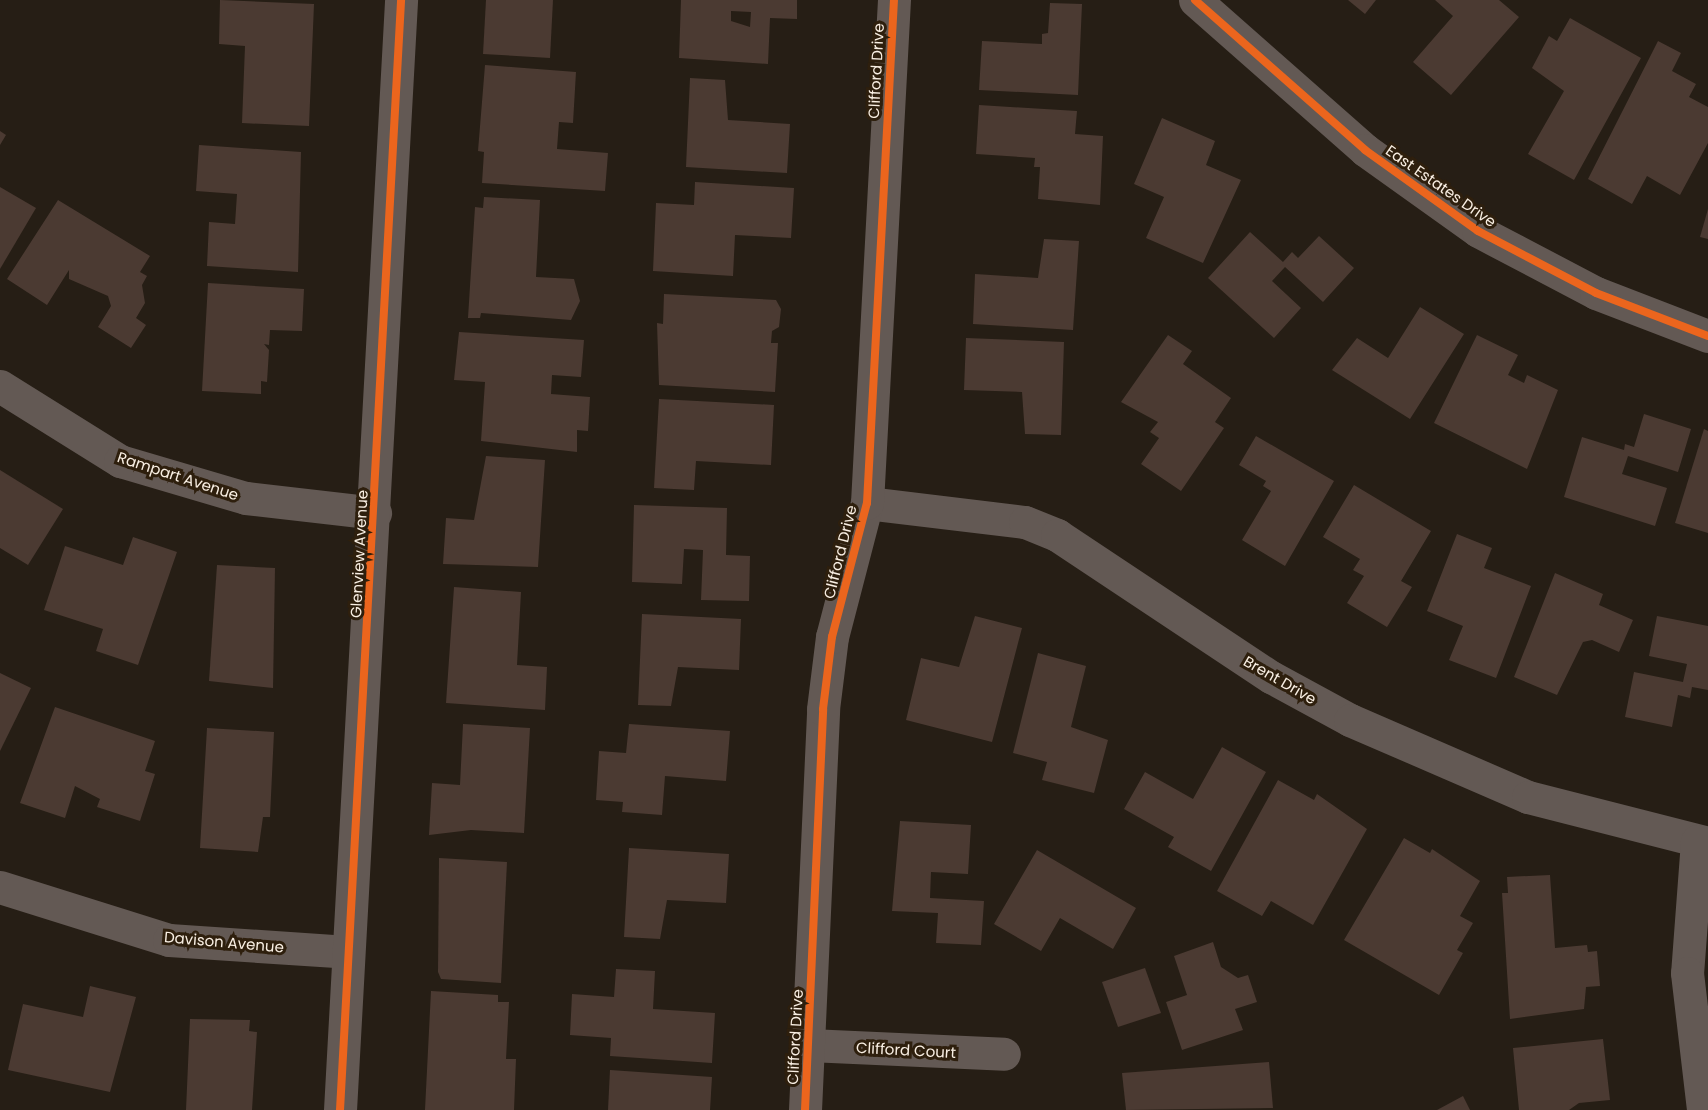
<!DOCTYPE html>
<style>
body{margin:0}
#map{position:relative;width:1708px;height:1110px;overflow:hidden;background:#261e15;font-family:Poppins,sans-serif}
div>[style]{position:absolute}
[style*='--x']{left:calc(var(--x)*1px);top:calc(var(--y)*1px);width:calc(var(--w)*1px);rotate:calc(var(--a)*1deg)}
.building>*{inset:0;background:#4b3a32}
.street>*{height:33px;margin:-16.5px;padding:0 16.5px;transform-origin:16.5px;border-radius:16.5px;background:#635954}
.cycleway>*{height:8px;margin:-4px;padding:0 4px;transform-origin:4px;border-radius:4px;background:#eb651d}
span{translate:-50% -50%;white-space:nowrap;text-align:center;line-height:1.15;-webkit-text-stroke:6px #2e1f0d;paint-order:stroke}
.street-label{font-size:15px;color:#f9efe3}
</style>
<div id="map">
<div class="building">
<i style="clip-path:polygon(220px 0,314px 4px,309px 126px,242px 123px,245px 46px,219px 44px)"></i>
<i style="clip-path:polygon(486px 0,553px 0,550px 58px,483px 54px)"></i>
<i style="clip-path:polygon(evenodd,681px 0,797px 0,797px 19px,770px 18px,768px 64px,679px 58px,681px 0,731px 11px,751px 12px,750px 27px,731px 21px,731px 11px)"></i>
<i style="clip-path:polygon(1348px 0,1376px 0,1365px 14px)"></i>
<i style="clip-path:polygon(1435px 0,1499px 0,1519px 17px,1451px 95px,1413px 62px,1453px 16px)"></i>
<i style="clip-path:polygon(1050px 3px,1082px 4px,1078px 95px,979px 90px,982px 41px,1042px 44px,1042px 34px,1048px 33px)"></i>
<i style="clip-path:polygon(1570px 18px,1641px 58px,1574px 180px,1528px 154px,1564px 91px,1532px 68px,1549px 36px,1557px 41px)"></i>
<i style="clip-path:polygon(1658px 41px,1681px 53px,1672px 71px,1696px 84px,1689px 97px,1708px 107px,1708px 143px,1680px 195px,1647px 176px,1632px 204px,1588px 179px)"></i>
<i style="clip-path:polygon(485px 65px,576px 72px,573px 123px,559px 122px,557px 149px,608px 153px,605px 191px,482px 183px,484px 152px,478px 151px)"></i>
<i style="clip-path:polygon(690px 78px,725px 80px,728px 120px,790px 124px,787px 173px,686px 167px)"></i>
<i style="clip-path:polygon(979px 105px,1077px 111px,1075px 134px,1103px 136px,1100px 205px,1038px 199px,1040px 167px,1034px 167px,1035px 158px,976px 154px)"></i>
<i style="clip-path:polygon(1162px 118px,1215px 141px,1206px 165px,1241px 180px,1203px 263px,1146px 238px,1164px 197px,1134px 184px)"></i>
<i style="clip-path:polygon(0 131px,6px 135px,0 145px)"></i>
<i style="clip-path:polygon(199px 145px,301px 152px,298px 272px,207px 266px,209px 222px,235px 224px,237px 194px,196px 191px)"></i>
<i style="clip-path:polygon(695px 182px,794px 188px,791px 238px,735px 235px,733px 276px,653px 271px,656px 203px,694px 205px)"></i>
<i style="clip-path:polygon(0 187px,36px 208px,0 269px)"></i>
<i style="clip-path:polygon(484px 197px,540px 200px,536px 277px,574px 279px,580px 301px,571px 320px,481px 313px,480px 318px,468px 318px,475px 207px,483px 208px)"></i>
<i style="clip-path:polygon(58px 200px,150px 256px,140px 272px,147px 276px,142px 285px,145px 303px,136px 318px,146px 325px,131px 348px,98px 327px,111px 306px,108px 296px,69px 279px,69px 270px,47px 305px,7px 279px)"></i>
<i style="clip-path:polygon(1708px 209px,1708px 239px,1700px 237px)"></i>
<i style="clip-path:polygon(1250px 232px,1283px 262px,1292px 252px,1298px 258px,1319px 236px,1354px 268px,1323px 302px,1285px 267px,1272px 281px,1301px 308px,1274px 338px,1208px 278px)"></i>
<i style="clip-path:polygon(1044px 239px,1079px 241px,1073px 330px,973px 324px,975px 274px,1038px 278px)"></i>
<i style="clip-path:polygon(208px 283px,304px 289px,302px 331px,270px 330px,269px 345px,264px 344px,269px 350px,267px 382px,261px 381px,261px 394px,202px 391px)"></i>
<i style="clip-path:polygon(664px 294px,776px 300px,781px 309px,779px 327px,772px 331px,771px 343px,778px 343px,775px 392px,659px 385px,657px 323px,663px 324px)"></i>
<i style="clip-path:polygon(1420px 307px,1464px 334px,1410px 419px,1332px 370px,1357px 338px,1388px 358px)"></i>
<i style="clip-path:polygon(459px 332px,584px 340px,581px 377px,552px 375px,551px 394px,590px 397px,588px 431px,577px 430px,577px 452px,481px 441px,485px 382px,454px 380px)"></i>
<i style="clip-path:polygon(1168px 335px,1192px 351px,1183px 364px,1231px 398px,1215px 422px,1224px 428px,1181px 491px,1141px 464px,1159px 438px,1150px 432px,1158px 422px,1121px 402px)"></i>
<i style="clip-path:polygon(1477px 335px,1518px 355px,1508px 375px,1524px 383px,1527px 375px,1558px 390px,1527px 469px,1434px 423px)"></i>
<i style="clip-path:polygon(966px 338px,1064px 342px,1061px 435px,1025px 434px,1022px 392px,964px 390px)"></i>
<i style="clip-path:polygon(659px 399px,774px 405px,771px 465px,696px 461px,694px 490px,654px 488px)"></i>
<i style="clip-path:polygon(1644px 414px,1691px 429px,1678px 472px,1628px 456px,1622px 474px,1667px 488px,1655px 526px,1564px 497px,1582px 437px,1624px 450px,1625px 444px,1634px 447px)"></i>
<i style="clip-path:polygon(1704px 429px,1708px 431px,1708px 533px,1675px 523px)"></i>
<i style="clip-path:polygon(1256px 436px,1334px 481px,1285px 566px,1242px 540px,1271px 491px,1263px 486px,1266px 481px,1239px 465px)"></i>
<i style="clip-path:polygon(486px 456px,545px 460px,538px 567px,443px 564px,446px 518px,474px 520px)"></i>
<i style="clip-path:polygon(0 470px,63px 509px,28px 565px,0 548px)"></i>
<i style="clip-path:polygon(1354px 485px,1431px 531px,1401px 581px,1412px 587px,1387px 627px,1347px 603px,1364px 576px,1353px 570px,1360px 559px,1323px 537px)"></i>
<i style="clip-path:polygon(634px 505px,727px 508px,726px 555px,750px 556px,749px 601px,701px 600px,703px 550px,684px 549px,682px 584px,632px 582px)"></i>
<i style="clip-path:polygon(1457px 534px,1492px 548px,1484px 568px,1531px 586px,1496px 678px,1449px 660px,1463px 626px,1427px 611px)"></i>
<i style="clip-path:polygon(133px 537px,177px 552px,138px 665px,96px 651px,103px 629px,44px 610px,65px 546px,123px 565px)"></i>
<i style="clip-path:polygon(217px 565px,275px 568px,273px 688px,209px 681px)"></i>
<i style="clip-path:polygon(1555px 573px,1603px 594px,1599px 605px,1633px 620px,1619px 652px,1592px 640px,1583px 642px,1557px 695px,1514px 677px)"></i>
<i style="clip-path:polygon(454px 587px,521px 592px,517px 665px,547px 667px,545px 710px,446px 703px)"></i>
<i style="clip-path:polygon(642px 614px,741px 619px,739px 670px,678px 667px,671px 706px,638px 705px)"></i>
<i style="clip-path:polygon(975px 616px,1022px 628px,992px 742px,906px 720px,921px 658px,959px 667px)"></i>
<i style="clip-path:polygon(1657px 616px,1708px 626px,1708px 690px,1692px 687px,1690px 698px,1678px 695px,1672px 727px,1625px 717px,1634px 672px,1683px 682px,1687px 664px,1649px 656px)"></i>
<i style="clip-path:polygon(1038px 653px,1086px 666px,1071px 727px,1108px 740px,1094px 793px,1042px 780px,1047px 762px,1013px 753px)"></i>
<i style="clip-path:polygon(0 673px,31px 688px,0 751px)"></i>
<i style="clip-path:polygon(55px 707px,155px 741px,145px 771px,155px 774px,140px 821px,97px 807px,100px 799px,75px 786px,65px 818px,20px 803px)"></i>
<i style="clip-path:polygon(463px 724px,530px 728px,524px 833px,471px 830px,429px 835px,432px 783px,460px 785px)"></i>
<i style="clip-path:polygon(629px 724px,730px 731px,726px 781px,665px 776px,662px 815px,622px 812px,623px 802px,596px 800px,599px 751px,626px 753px)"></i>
<i style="clip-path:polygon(207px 728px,274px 732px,270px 817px,263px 817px,258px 852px,200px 848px)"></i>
<i style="clip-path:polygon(1222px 747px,1266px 772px,1211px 871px,1168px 847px,1174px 837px,1124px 809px,1145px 772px,1193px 799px)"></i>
<i style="clip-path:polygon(1278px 780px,1314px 800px,1317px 794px,1367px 829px,1313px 925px,1271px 901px,1262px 916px,1217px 891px)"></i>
<i style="clip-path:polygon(900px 821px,971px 825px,968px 874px,931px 872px,930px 898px,984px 901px,981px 945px,936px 943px,938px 913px,892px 911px)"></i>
<i style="clip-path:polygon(1404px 838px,1430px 853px,1432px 849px,1480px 881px,1460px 916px,1473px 923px,1457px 950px,1463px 953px,1439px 995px,1344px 940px)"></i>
<i style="clip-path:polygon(629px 848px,729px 854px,726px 903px,667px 900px,660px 939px,624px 937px)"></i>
<i style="clip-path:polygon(1037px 850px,1136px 908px,1113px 949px,1060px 918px,1041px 951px,994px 924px)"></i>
<i style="clip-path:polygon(439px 858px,507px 862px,501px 983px,441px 979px,438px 972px)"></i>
<i style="clip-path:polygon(1550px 875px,1555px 948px,1587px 945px,1588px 952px,1597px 951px,1600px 986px,1586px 987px,1584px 1009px,1510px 1019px,1502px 893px,1508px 893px,1507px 877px)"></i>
<i style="clip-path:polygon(1213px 942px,1221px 967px,1238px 978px,1248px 975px,1257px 1002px,1235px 1009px,1243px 1030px,1182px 1050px,1166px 1002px,1187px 995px,1174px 956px)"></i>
<i style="clip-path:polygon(1145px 968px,1161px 1013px,1118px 1027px,1102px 982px)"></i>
<i style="clip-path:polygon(616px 969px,655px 971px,653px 1009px,715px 1013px,712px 1063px,610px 1056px,611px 1038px,570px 1035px,572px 994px,614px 997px)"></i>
<i style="clip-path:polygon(90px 986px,136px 997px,110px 1092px,8px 1070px,23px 1004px,83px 1017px)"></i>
<i style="clip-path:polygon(431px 991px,498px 995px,498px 1002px,509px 1002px,506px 1059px,516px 1059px,514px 1110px,425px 1110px)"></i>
<i style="clip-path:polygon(190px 1019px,250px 1020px,249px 1031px,257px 1032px,252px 1110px,186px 1110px)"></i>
<i style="clip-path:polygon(1603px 1039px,1610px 1100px,1579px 1103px,1569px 1110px,1519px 1110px,1513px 1048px)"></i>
<i style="clip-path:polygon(1269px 1062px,1273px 1108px,1126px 1110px,1122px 1073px)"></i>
<i style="clip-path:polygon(610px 1070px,712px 1077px,710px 1110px,608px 1110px)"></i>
<i style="clip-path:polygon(1463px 1096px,1470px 1110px,1437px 1110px)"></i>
</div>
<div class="street">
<i style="--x:1195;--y:0;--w:227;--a:41.4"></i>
<i style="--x:1365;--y:150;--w:139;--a:35.6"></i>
<i style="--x:1478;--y:231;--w:133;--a:27.7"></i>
<i style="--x:1596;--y:293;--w:120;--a:21"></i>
<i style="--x:0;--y:386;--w:142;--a:32"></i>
<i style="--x:120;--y:461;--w:131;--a:16.4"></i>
<i style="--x:246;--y:498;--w:130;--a:6.6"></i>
<i style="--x:867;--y:503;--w:159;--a:6.9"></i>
<i style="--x:1025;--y:522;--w:35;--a:22"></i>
<i style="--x:1057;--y:535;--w:257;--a:33.6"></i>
<i style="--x:1271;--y:677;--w:90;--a:28.6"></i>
<i style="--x:1350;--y:720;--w:194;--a:23.4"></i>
<i style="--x:1528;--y:797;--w:186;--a:14.3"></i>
<i style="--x:1697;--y:841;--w:132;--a:94.3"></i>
<i style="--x:1687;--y:973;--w:138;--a:83.3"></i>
<i style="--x:0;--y:887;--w:177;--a:17.4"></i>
<i style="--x:169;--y:940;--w:179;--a:3.8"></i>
<i style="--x:809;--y:1045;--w:195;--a:2.6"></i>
<i style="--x:340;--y:1110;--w:1112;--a:-86.85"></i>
<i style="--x:805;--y:1110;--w:401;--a:-87.4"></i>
<i style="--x:823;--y:709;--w:73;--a:-82.9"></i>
<i style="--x:832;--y:637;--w:138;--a:-75.4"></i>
<i style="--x:867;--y:503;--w:504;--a:-86.93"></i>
</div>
<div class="cycleway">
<i style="--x:1195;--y:0;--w:227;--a:41.4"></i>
<i style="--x:1365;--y:150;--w:139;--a:35.6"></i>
<i style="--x:1478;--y:231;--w:133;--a:27.7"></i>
<i style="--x:1596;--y:293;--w:120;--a:21"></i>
<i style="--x:340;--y:1110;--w:1112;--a:-86.85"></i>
<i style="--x:805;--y:1110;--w:401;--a:-87.4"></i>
<i style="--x:823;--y:709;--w:73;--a:-82.9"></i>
<i style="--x:832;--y:637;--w:138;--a:-75.4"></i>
<i style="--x:867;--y:503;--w:504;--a:-86.93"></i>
</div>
<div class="street-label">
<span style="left:876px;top:71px;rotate:-87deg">Clifford Drive</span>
<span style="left:1441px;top:186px;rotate:35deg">East Estates Drive</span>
<span style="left:178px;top:476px;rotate:18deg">Rampart Avenue</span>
<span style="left:840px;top:552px;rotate:-76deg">Clifford Drive</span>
<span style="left:359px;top:554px;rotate:-87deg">Glenview Avenue</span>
<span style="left:1280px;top:680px;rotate:30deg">Brent Drive</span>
<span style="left:224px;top:942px;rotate:5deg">Davison Avenue</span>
<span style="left:795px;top:1037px;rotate:-87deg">Clifford Drive</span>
<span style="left:906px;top:1050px;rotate:3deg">Clifford Court</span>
</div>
</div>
